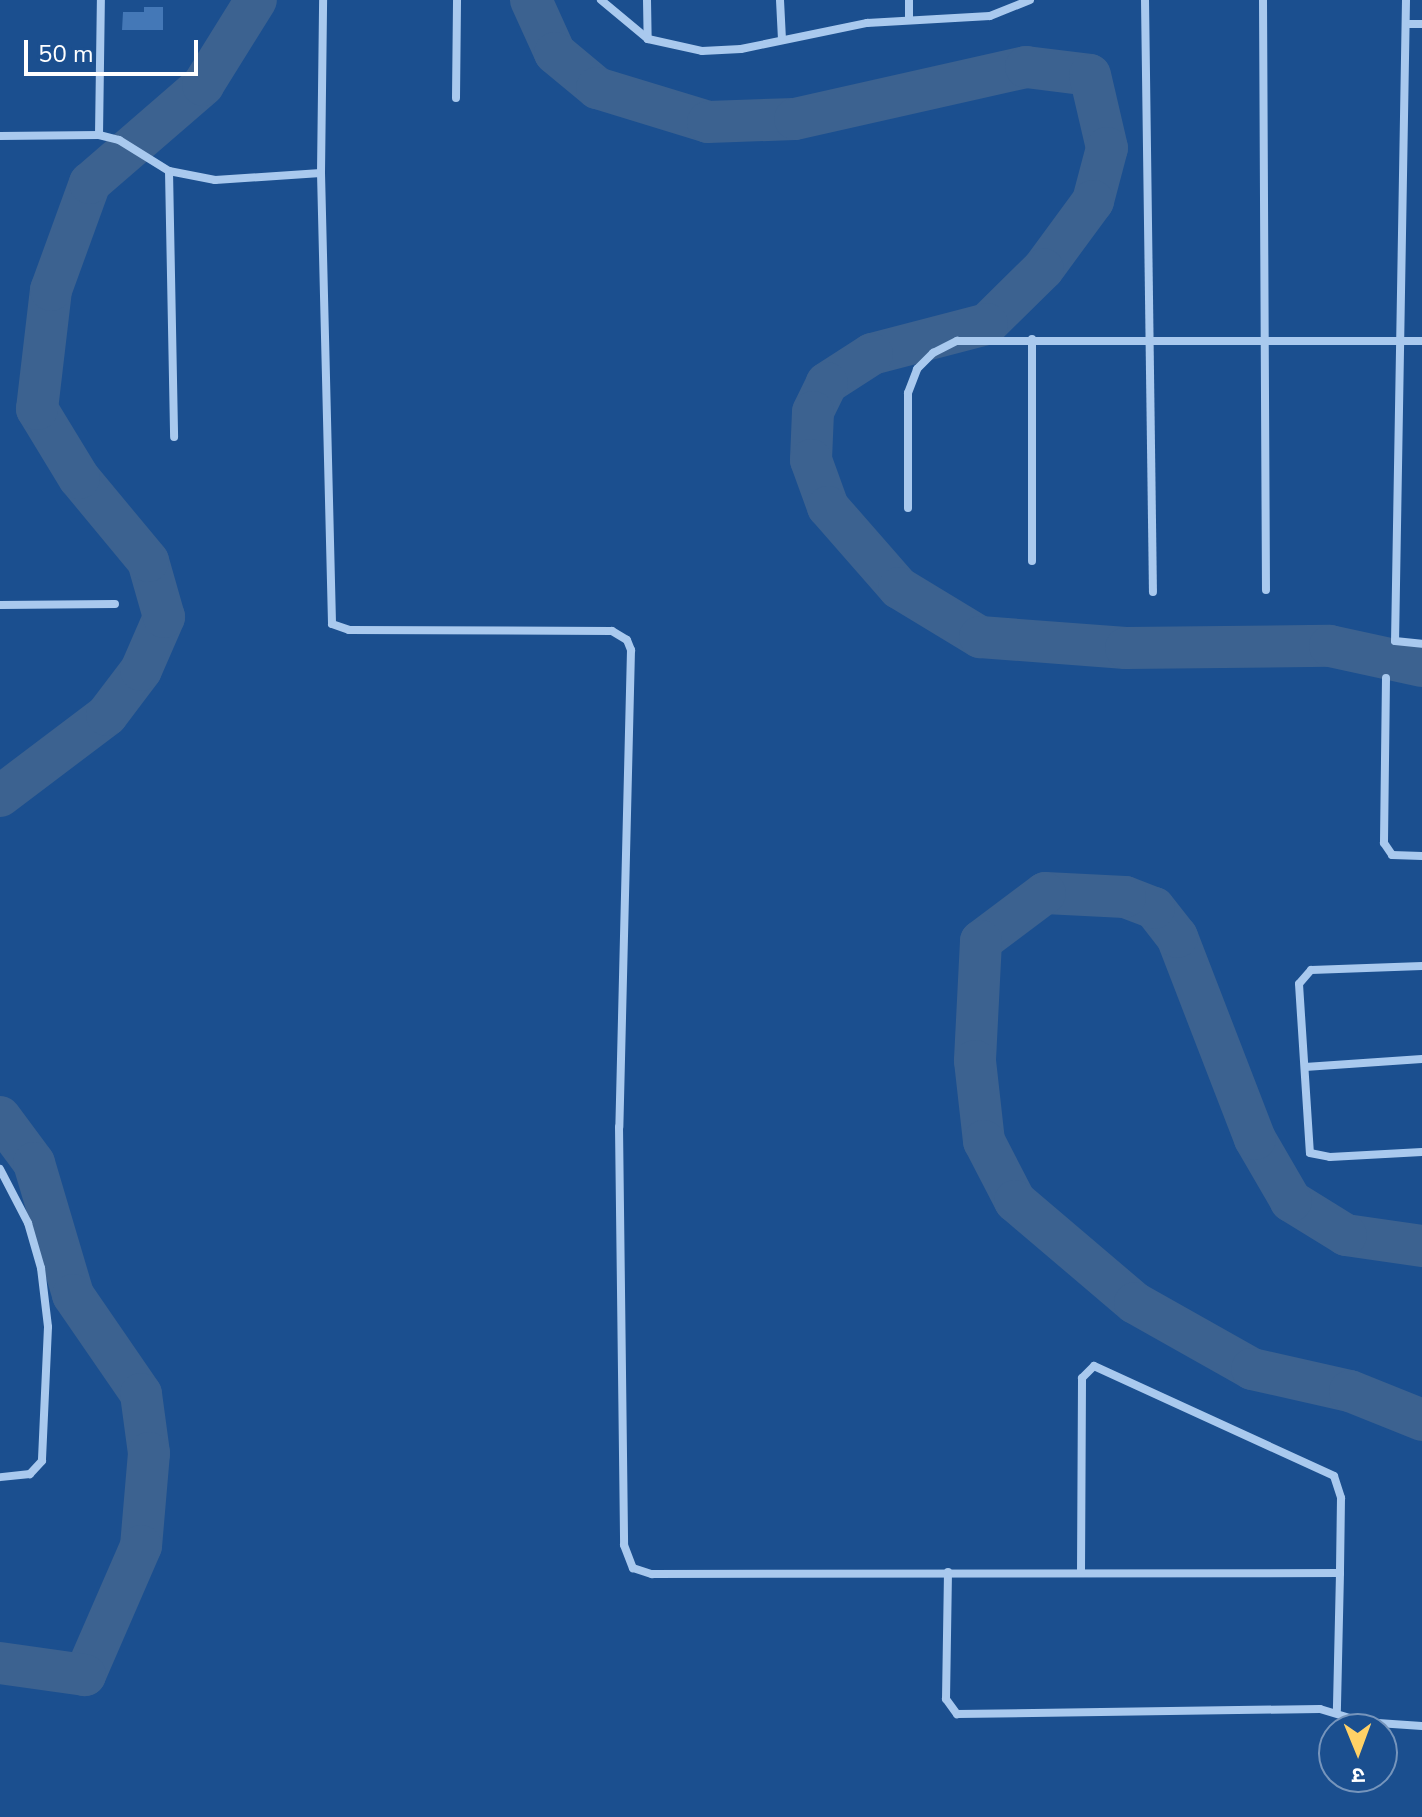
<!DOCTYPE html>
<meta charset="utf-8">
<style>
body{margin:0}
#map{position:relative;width:1422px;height:1817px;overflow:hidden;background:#1b4f8f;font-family:"Nunito Sans","Noto Sans Devanagari",sans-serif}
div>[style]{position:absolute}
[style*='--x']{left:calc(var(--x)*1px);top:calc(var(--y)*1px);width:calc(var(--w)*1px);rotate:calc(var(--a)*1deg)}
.river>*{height:42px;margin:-21px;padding:0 21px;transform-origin:21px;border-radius:21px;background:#3c6290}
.building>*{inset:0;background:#4478b7}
.street>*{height:8px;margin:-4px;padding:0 4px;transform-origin:4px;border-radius:4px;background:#a9c9ee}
span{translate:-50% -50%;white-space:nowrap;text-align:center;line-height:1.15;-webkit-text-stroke:7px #1b4f8f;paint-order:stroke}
.north{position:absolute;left:1318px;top:1713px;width:80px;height:80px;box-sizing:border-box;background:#1b4f8f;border:2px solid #7695bc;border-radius:50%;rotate:179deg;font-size:22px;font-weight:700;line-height:32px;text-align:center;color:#fff}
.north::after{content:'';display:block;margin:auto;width:28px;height:36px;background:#ffd166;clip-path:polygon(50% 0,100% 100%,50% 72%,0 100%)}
.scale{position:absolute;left:24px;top:40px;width:174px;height:36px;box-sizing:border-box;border:4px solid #fff;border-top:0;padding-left:10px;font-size:24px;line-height:28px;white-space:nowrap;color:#fff;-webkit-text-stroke:6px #1b4f8f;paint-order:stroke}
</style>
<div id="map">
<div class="river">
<i style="--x:531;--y:0;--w:58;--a:65.6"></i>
<i style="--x:555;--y:53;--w:55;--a:39.8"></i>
<i style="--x:597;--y:88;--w:116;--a:17"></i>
<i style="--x:708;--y:122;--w:87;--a:-2"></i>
<i style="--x:795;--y:119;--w:237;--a:-12.7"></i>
<i style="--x:1026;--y:67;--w:64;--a:7.1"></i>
<i style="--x:1090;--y:75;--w:75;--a:76.9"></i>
<i style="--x:1107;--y:148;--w:55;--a:104.8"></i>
<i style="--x:1093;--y:201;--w:84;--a:126.3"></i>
<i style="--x:1043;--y:269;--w:78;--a:135.5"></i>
<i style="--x:987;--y:324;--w:119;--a:165.4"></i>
<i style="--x:872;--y:354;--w:54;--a:147.2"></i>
<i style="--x:827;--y:383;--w:32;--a:116"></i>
<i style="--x:813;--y:412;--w:48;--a:92.4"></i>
<i style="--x:811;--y:460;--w:50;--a:70.1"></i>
<i style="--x:828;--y:507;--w:108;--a:48.8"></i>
<i style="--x:899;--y:588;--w:95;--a:31.2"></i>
<i style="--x:980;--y:637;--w:146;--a:4.3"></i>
<i style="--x:1126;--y:648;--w:204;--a:-0.6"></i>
<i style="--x:1330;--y:646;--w:94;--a:12.3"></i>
<i style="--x:0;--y:796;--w:134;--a:-37.1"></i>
<i style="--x:107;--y:715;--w:56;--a:-52.9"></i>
<i style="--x:141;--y:670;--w:58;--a:-66.5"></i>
<i style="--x:164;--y:617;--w:58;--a:-105.9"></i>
<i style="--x:148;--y:561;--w:108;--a:-129.7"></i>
<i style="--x:79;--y:478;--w:81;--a:-121.3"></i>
<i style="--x:37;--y:409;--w:120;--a:-83.3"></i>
<i style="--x:51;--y:290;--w:114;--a:-70"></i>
<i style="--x:90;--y:183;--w:150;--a:-40.9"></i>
<i style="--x:203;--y:85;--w:100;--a:-58.1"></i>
<i style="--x:0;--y:1117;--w:57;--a:53.5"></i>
<i style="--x:34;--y:1163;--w:138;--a:73.5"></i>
<i style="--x:73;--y:1295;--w:120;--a:55.5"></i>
<i style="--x:141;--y:1394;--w:60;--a:82.3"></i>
<i style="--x:149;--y:1453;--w:93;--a:94.9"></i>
<i style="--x:141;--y:1546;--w:141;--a:113.5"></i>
<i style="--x:85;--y:1675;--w:86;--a:-172"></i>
<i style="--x:1422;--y:1246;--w:77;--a:-171.8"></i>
<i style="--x:1346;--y:1235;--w:65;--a:-148.3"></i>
<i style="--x:1291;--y:1201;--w:72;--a:-120.1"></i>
<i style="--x:1255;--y:1139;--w:217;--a:-111.1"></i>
<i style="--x:1177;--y:937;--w:37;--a:-128"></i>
<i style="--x:1154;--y:908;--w:31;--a:-159"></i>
<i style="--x:1125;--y:897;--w:80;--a:-177.1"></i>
<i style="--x:1045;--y:893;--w:80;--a:143.1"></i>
<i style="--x:981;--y:941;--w:120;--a:92.9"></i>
<i style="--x:975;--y:1061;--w:81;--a:83.6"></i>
<i style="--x:984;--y:1141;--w:68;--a:62.7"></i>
<i style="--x:1015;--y:1201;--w:157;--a:40.4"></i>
<i style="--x:1135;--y:1303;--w:134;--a:29.4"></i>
<i style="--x:1252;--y:1369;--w:100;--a:12.7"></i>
<i style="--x:1350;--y:1391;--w:78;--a:21.9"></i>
</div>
<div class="building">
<i style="clip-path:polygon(144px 7px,163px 7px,163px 30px,122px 30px,123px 12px,144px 12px)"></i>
</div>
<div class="street">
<i style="--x:601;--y:0;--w:61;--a:39.7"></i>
<i style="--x:648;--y:39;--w:55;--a:12.5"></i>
<i style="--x:702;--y:51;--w:39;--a:-3"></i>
<i style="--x:741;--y:49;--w:129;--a:-11.7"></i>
<i style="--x:867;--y:23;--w:123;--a:-3.3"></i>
<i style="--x:990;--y:16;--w:43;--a:-21.8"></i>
<i style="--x:647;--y:0;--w:39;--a:89"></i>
<i style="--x:780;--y:0;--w:40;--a:87.1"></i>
<i style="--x:909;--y:0;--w:20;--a:90"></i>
<i style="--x:1145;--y:0;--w:592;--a:89.23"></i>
<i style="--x:1263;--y:0;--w:590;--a:89.71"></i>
<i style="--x:1406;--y:0;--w:641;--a:90.98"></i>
<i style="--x:1395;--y:641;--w:27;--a:6"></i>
<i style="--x:1406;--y:24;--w:16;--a:0"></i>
<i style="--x:456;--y:98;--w:98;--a:-89.4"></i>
<i style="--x:99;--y:135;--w:135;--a:-89.2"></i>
<i style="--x:0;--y:136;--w:99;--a:-0.6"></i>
<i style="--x:99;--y:135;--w:21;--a:14"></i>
<i style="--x:119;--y:140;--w:59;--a:31.8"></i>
<i style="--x:169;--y:171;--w:47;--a:11.1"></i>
<i style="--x:215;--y:180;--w:106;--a:-3.8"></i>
<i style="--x:321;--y:173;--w:173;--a:-89.3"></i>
<i style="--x:169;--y:171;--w:266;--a:88.9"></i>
<i style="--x:321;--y:173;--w:451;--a:88.6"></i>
<i style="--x:332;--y:624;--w:18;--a:19"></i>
<i style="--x:349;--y:630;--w:263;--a:0.2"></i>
<i style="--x:612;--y:631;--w:17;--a:31"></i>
<i style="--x:627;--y:640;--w:11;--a:68"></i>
<i style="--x:631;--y:650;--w:477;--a:91.4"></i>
<i style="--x:619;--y:1127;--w:418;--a:89.3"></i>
<i style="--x:624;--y:1545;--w:25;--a:69"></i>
<i style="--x:633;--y:1568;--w:20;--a:18"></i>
<i style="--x:652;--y:1574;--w:688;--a:-0.08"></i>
<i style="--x:1340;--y:1573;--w:137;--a:91.3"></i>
<i style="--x:908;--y:508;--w:115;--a:-90"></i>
<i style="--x:908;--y:393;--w:26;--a:-69"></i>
<i style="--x:917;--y:369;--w:23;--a:-45"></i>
<i style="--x:933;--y:353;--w:27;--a:-27"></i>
<i style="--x:957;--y:341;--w:465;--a:0"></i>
<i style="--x:1032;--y:561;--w:222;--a:-90"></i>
<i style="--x:0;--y:605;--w:115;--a:-0.5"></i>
<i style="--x:1386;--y:678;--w:165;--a:90.7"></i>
<i style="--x:1384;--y:843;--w:14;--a:56"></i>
<i style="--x:1392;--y:855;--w:30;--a:2"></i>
<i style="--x:1422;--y:966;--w:111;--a:177.9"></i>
<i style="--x:1311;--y:970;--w:18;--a:131"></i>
<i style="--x:1299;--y:984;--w:169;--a:86.3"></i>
<i style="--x:1310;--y:1153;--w:20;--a:11"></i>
<i style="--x:1330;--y:1157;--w:92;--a:-3.1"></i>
<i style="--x:1305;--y:1067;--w:117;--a:-3.9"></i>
<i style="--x:0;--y:1169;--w:61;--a:62.6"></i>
<i style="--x:28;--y:1223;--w:47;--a:73.9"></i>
<i style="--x:41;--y:1268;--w:59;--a:83.2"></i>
<i style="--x:48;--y:1327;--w:134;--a:92.6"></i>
<i style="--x:42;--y:1461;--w:18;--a:133"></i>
<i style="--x:30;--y:1474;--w:30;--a:174"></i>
<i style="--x:948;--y:1572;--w:127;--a:90.9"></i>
<i style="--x:946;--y:1699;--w:19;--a:54"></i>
<i style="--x:957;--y:1714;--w:363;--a:-0.8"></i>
<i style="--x:1320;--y:1709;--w:45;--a:16.8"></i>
<i style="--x:1363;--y:1722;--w:59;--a:3.9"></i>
<i style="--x:1081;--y:1572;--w:194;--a:-89.7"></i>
<i style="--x:1082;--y:1378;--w:17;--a:-45"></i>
<i style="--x:1094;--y:1366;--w:264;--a:24.6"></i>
<i style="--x:1334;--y:1476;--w:23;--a:72"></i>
<i style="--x:1341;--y:1498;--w:75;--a:90.8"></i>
</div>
<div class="north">उ</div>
<div class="scale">50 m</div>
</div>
